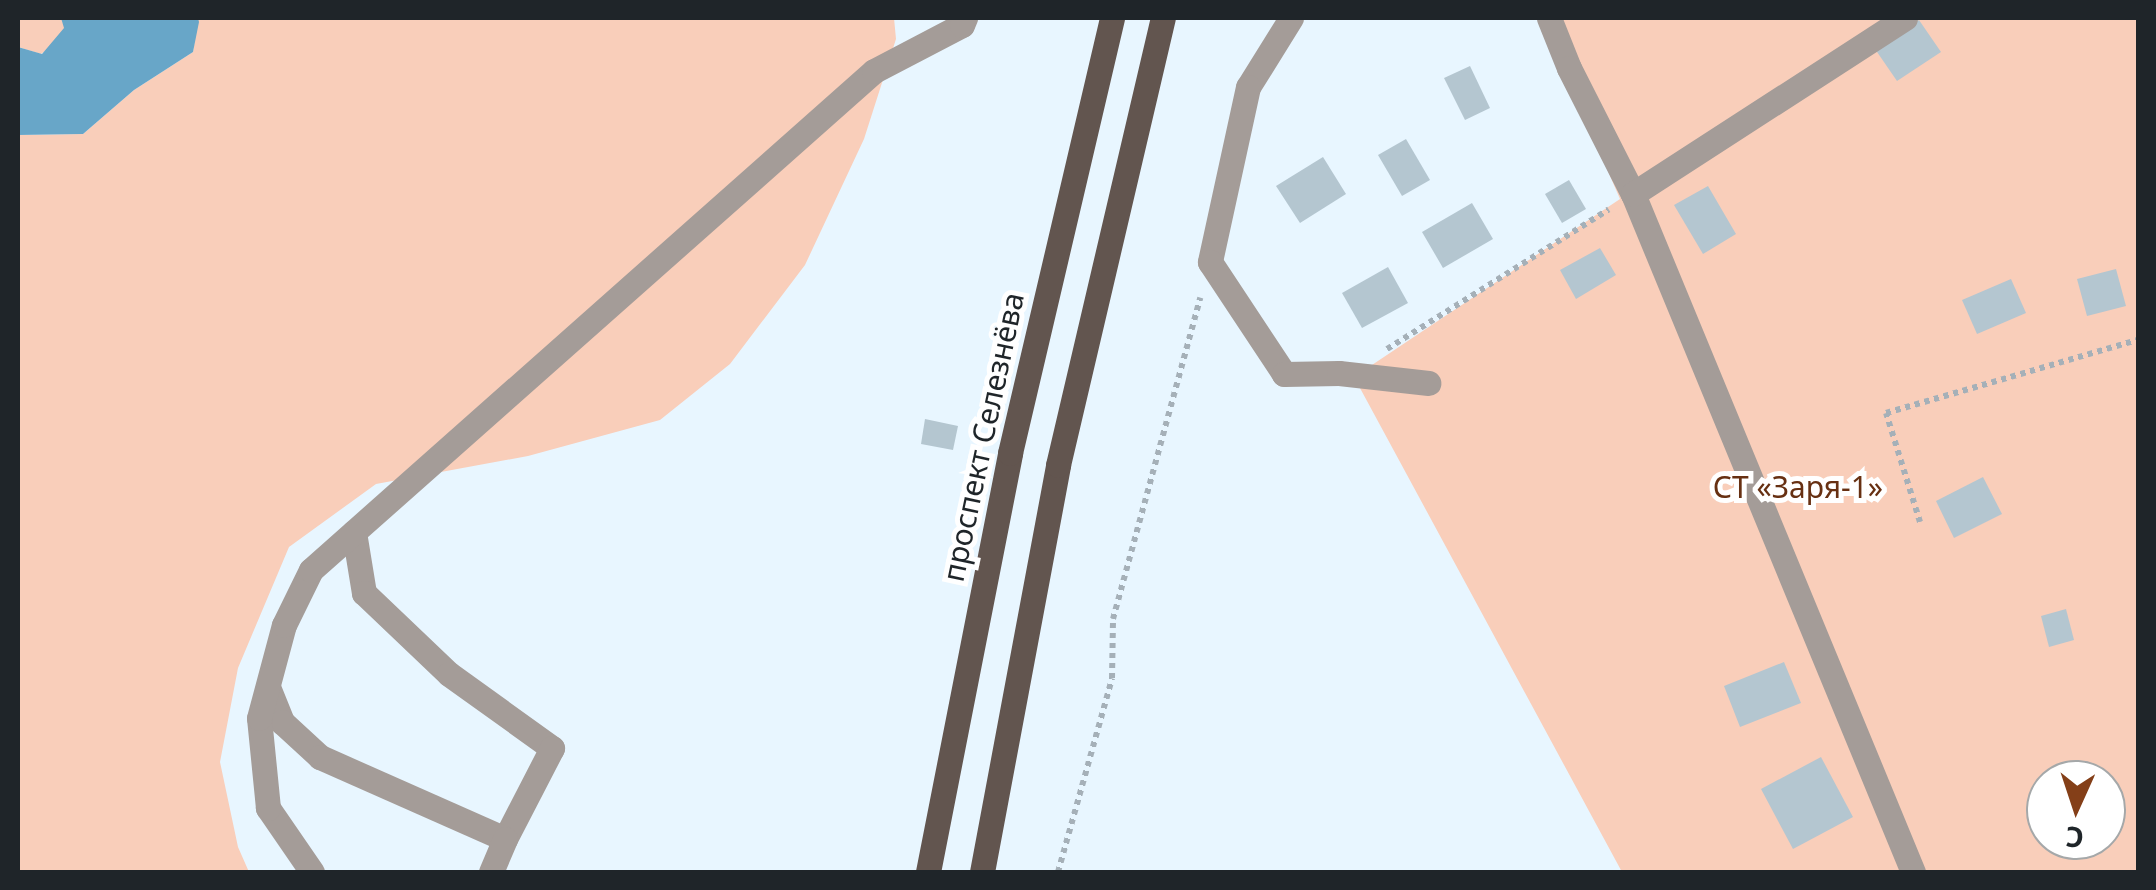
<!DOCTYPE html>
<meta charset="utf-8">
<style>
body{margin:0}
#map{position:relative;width:2156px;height:890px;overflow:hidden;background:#e8f6ff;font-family:"Noto Sans",sans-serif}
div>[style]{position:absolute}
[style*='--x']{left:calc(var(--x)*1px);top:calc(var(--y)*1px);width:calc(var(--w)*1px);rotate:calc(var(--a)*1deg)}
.green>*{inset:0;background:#f9ceba}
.water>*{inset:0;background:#68a6c8}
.building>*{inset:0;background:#b4c6d0}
.path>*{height:6px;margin-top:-3px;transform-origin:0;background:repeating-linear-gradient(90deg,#a5b0b8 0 5px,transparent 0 10px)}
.minor>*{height:25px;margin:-12.5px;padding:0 12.5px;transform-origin:12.5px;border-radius:12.5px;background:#a49c98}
.major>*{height:25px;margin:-12.5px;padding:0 12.5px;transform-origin:12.5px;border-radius:12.5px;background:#62554f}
span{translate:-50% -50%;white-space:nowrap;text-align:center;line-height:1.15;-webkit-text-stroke:10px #fff;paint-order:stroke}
.street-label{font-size:30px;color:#1f2529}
.park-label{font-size:30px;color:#673012}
.frame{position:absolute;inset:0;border:20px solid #1f2529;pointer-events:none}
.north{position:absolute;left:2026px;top:760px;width:100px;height:100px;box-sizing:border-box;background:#fff;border:2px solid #a5a8a9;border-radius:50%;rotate:183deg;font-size:28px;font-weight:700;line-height:40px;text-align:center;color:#1f2529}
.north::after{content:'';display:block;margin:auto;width:35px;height:45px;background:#843f18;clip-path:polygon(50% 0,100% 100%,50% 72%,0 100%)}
</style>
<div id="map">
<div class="green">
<i style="clip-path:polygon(18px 18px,61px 18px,65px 28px,56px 43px,41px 54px,18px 47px)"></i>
<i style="clip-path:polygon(198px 18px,894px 18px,896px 39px,864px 139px,805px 265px,730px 364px,660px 420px,528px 456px,376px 484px,289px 547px,238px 668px,220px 762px,238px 847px,249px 872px,18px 872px,18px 135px,83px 134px,134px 90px,193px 52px)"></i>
<i style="clip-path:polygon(evenodd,1542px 18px,2138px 18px,2138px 872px,1622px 872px,1354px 377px,1620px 199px,1542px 18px,2046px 780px,2106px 780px,2106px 840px,2046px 840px,2046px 780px)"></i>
</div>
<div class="water">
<i style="clip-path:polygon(61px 18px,198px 18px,199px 22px,193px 52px,134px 90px,83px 134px,18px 135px,18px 47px,42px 54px,64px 28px)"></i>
</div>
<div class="building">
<i style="clip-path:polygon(1919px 20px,1941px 52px,1897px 81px,1875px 49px)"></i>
<i style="clip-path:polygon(1470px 66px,1490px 108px,1465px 120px,1444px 78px)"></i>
<i style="clip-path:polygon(1406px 139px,1430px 180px,1402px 196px,1378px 155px)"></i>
<i style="clip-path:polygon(1323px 157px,1346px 194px,1300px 223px,1276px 186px)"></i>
<i style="clip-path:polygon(1569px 180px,1586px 209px,1562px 223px,1545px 194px)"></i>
<i style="clip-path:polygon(1708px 186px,1736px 234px,1703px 254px,1674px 205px)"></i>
<i style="clip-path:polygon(1472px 203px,1493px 239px,1443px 268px,1422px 232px)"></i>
<i style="clip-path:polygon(1600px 248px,1616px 275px,1576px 299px,1560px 270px)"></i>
<i style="clip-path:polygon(1388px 267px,1408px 303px,1362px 328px,1342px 293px)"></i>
<i style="clip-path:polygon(2116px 269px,2126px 306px,2087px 316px,2077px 279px)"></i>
<i style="clip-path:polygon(2011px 279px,2026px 313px,1977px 334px,1962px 300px)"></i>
<i style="clip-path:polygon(925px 419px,958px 426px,953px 450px,921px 444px)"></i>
<i style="clip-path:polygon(1983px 477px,2002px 514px,1954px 538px,1936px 501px)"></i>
<i style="clip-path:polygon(2066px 609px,2074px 640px,2049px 647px,2041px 616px)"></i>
<i style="clip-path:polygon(1784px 662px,1801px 703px,1740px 727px,1724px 686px)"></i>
<i style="clip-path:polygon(1821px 757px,1853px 817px,1793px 849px,1761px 789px)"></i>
</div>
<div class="path">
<i style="--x:1387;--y:349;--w:262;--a:-32.2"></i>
<i style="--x:1920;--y:522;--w:114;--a:-107.3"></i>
<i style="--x:1886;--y:413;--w:262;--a:-16.2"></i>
<i style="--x:1058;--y:872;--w:201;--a:-74.4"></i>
<i style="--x:1112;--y:678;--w:59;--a:-89"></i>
<i style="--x:1113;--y:619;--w:333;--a:-74.8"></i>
</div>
<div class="minor">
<i style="--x:1291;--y:18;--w:81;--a:121.9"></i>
<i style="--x:1248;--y:87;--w:179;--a:102.3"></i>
<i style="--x:1210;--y:262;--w:134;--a:56.5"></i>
<i style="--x:1284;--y:374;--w:55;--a:-1"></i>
<i style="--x:1339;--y:373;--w:90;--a:6.4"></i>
<i style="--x:1549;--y:18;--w:54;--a:68.2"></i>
<i style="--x:1569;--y:68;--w:141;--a:63.1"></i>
<i style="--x:1633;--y:194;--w:734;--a:67.56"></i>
<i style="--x:1633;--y:194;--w:324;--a:-32.9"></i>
<i style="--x:354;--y:532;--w:62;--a:80.7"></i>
<i style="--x:364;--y:593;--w:117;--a:43.6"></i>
<i style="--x:449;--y:674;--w:127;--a:35.7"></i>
<i style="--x:552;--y:748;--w:102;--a:117.3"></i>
<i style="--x:268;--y:687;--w:38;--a:68"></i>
<i style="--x:282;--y:722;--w:52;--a:42.6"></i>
<i style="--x:320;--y:757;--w:202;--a:23.9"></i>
<i style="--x:505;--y:839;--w:36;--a:113"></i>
<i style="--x:312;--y:872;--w:78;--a:-124.5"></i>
<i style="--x:268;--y:808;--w:90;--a:-95.7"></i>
<i style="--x:259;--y:718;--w:96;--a:-75"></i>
<i style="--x:284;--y:625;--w:61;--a:-63.9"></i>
<i style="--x:311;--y:570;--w:752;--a:-41.55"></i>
<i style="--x:874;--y:71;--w:99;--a:-27.6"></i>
<i style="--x:962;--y:25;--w:8;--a:-67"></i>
</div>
<div class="major">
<i style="--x:928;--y:872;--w:427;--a:-78.9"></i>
<i style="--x:1010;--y:453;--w:447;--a:-76.8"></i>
<i style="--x:982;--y:872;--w:414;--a:-79.4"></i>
<i style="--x:1058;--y:465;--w:459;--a:-76.8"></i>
</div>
<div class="street-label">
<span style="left:983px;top:437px;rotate:-78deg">проспект Селезнёва</span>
</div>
<div class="park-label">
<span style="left:1798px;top:487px">СТ «Заря-1»</span>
</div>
<div class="frame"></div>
<div class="north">С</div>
</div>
